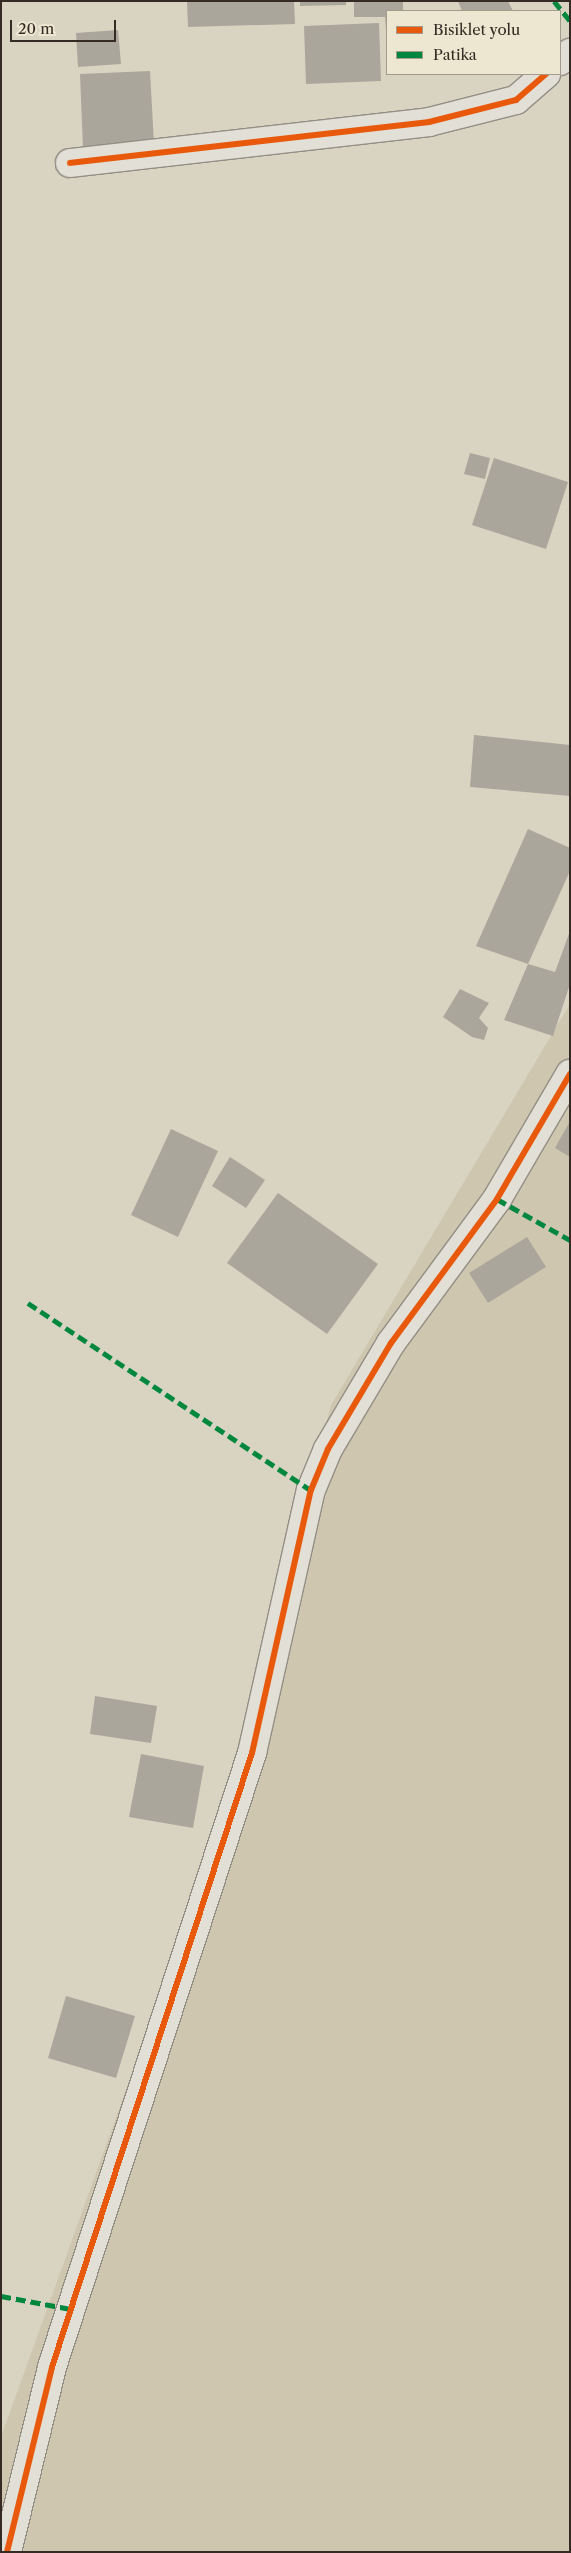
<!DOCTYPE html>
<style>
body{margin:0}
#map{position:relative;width:571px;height:2553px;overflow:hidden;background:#d9d3c2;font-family:"Libre Caslon Text",serif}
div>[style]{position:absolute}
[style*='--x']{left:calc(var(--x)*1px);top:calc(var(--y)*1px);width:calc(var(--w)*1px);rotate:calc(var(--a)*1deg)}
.green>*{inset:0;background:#cfc6af}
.building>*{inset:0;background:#aba69b}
.roads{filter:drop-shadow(1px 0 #938e84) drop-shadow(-1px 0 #938e84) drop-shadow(0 1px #938e84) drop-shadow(0 -1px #938e84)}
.minor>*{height:28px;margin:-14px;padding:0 14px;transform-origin:14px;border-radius:14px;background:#e2dfd6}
.quiet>*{height:5px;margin-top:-2.5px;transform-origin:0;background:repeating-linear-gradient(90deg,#00873e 0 10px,transparent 0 15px)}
.cycleway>*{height:6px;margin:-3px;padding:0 3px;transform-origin:3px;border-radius:3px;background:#e8590c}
span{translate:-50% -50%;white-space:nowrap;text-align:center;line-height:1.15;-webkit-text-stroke:5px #ede6d1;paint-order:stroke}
.frame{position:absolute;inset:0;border:2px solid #362b24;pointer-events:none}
.legend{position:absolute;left:386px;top:10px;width:175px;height:65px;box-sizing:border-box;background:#ede6d1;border:1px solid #a49b8c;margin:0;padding:6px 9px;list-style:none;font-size:15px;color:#362b24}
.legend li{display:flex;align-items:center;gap:10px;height:25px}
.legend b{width:25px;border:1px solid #a49b8c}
.scale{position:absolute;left:10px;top:20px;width:106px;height:22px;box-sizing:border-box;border:2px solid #362b24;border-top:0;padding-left:6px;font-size:15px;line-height:18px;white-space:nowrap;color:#362b24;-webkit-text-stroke:4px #ede6d1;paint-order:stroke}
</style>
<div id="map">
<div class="green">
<i style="clip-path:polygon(570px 1004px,570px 2552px,1px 2552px,1px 2437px,199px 1887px,331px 1405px)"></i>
</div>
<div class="building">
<i style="clip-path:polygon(187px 1px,294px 1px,295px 24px,188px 27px)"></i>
<i style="clip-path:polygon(300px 1px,346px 1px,346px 5px,300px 6px)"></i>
<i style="clip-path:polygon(354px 1px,403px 2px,403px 11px,387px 11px,387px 42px,385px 17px,354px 17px)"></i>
<i style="clip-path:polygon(458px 1px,508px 1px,513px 11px,462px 11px)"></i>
<i style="clip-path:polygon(379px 23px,381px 81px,306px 84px,304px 26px)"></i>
<i style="clip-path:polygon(118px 30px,121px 64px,78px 67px,76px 33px)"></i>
<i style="clip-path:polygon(150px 71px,154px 144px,83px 148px,80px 74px)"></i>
<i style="clip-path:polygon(470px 453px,490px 458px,485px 479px,464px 474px)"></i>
<i style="clip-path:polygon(494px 458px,568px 482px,546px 549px,472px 525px)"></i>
<i style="clip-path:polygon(474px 735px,570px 745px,570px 796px,470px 787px)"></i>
<i style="clip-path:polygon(528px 829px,570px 848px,570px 871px,528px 964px,555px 972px,570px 931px,570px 984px,553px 1036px,504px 1020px,528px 964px,476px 946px)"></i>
<i style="clip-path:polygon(460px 989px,489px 1003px,479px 1018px,488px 1028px,484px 1040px,472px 1037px,443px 1017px)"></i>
<i style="clip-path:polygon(570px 1121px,570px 1157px,555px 1148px)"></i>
<i style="clip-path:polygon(171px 1129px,218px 1151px,178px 1237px,131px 1215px)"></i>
<i style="clip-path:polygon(230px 1157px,265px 1180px,246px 1208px,212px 1186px)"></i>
<i style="clip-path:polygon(278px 1193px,378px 1264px,327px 1334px,227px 1263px)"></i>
<i style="clip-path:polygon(527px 1237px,546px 1267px,488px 1303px,469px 1273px)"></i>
<i style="clip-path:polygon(95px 1696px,157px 1706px,151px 1743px,90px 1734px)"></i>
<i style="clip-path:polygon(141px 1754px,204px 1766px,193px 1828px,129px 1817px)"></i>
<i style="clip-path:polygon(66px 1996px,135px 2016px,116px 2078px,48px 2058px)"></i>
</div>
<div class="roads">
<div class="minor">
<i style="--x:560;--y:61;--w:13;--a:-39"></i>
<i style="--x:70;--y:163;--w:361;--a:-6.5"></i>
<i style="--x:429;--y:122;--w:90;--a:-14.2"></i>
<i style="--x:516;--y:100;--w:40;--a:-41"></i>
<i style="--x:7;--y:2552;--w:190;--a:-76.3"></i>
<i style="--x:52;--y:2367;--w:646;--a:-71.96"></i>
<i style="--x:252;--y:1753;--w:270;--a:-77.4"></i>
<i style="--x:311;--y:1490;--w:44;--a:-67.5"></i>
<i style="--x:328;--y:1449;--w:123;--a:-59.3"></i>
<i style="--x:391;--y:1343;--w:179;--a:-53.6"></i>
<i style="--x:497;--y:1199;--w:145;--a:-59.7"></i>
</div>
</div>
<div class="quiet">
<i style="--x:554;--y:1;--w:26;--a:51"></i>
<i style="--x:497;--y:1199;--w:84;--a:29.3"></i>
<i style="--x:28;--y:1303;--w:339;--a:33.5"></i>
<i style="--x:1;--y:2296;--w:71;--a:10.5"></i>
</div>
<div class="cycleway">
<i style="--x:70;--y:163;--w:361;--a:-6.5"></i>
<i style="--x:429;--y:122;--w:90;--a:-14.2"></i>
<i style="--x:516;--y:100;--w:40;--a:-41"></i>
<i style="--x:7;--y:2552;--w:190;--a:-76.3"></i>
<i style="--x:52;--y:2367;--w:646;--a:-71.96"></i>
<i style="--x:252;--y:1753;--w:270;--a:-77.4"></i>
<i style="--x:311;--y:1490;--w:44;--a:-67.5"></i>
<i style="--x:328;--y:1449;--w:123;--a:-59.3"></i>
<i style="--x:391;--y:1343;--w:179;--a:-53.6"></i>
<i style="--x:497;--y:1199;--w:145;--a:-59.7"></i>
</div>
<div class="frame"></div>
<ul class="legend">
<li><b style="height:6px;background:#e8590c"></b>Bisiklet yolu</li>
<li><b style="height:6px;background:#00873e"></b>Patika</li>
</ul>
<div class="scale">20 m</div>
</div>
